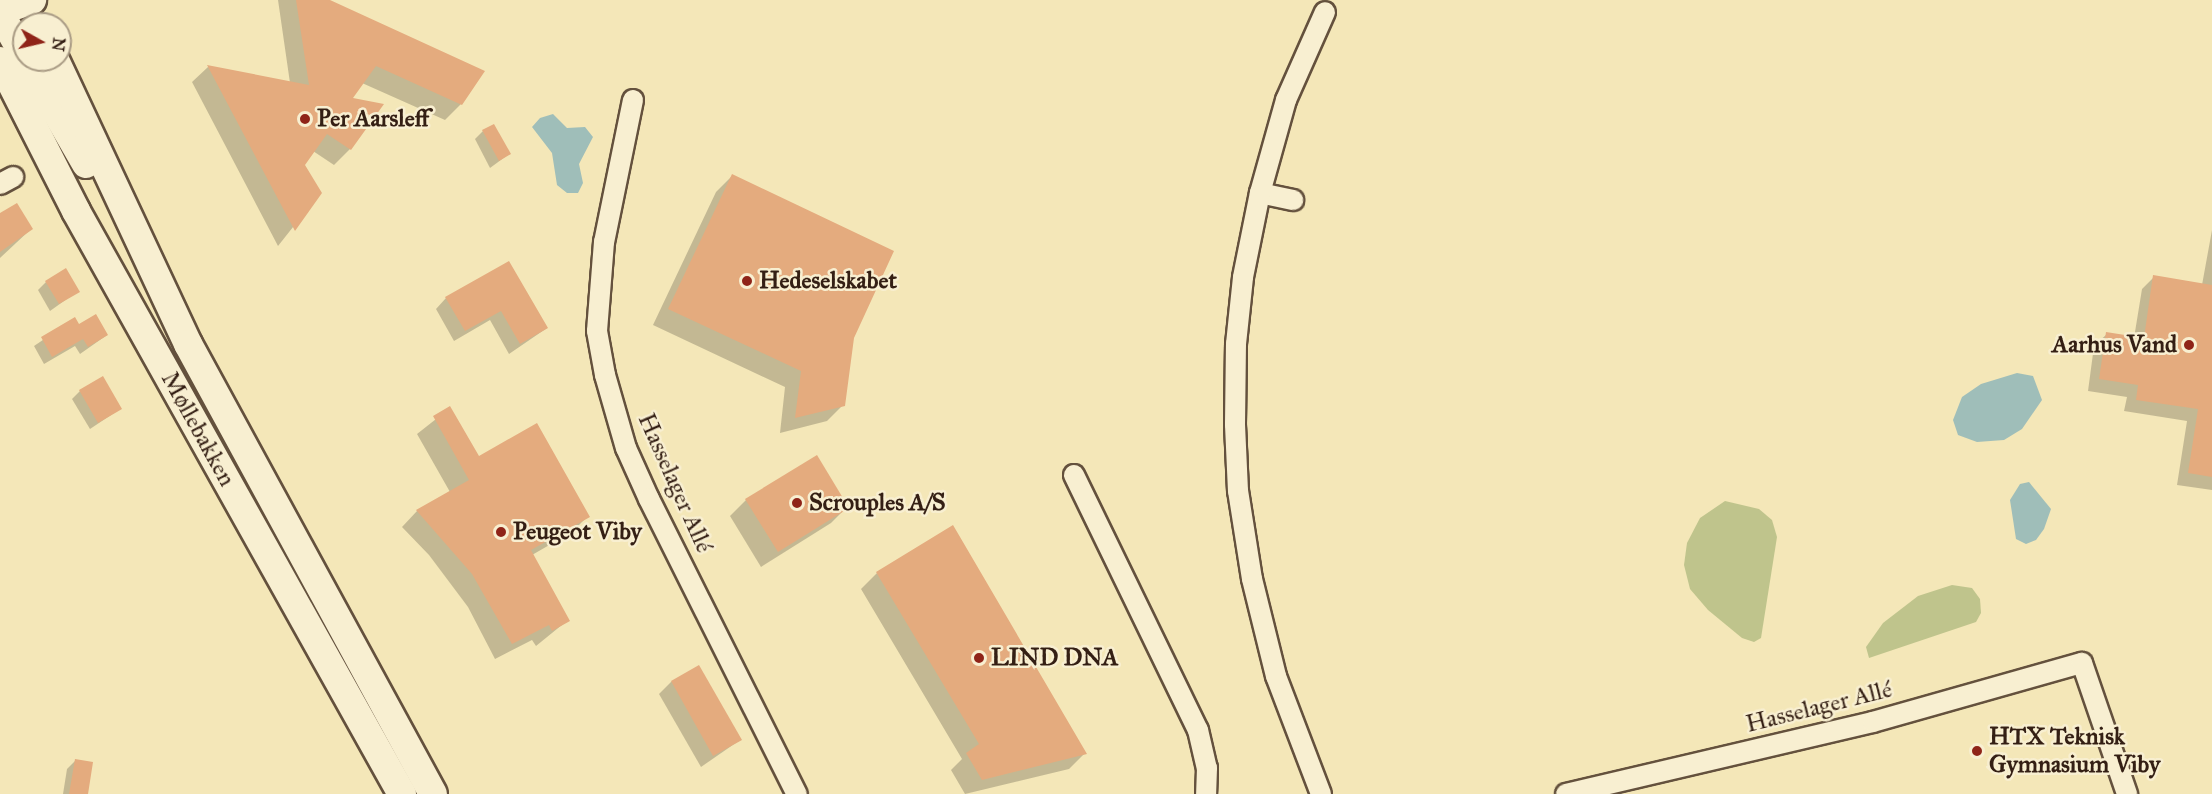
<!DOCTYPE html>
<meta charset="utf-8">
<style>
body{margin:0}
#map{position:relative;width:2212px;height:794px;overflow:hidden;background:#f4e7b8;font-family:"IM FELL Great Primer",serif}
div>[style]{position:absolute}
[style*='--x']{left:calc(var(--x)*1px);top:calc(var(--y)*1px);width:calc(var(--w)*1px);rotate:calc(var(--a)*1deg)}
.green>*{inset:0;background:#bfc48c}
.water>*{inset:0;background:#9fbeb9}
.shadow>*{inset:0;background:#0003}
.building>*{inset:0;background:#e4ab7e}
.roads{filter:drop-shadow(2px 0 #64513d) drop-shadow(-2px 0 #64513d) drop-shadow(0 2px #64513d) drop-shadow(0 -2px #64513d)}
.street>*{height:20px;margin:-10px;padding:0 10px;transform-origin:10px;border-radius:10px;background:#f8efd1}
.secondary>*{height:28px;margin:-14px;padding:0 14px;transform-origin:14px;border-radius:14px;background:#f8efd1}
.dots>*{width:16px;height:16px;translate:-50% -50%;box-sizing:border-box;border:3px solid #f8efd1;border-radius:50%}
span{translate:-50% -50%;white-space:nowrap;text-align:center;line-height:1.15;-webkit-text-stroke:5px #f8efd1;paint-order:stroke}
.poi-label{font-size:24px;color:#341f14;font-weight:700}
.left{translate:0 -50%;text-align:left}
.right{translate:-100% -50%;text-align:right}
.street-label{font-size:24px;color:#341f14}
.north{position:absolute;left:12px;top:12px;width:60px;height:60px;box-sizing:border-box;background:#f8efd1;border:2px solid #aa9c85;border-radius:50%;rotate:98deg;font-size:16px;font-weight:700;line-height:24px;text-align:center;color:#341f14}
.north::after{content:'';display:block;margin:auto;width:21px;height:27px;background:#8f2418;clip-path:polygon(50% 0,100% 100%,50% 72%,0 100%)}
</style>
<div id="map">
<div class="green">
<i style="clip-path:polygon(1725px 501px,1759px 509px,1772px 520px,1777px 537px,1761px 638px,1754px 642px,1742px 638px,1708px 610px,1690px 589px,1684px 565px,1687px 543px,1700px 518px)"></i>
<i style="clip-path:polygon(1952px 585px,1972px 588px,1980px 599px,1981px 613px,1976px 622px,1869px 658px,1866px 647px,1883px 623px,1918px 596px)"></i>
</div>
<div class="water">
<i style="clip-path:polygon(553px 114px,567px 128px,585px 127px,593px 137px,579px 164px,583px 183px,578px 193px,567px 193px,557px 185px,552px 153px,532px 127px,540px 118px)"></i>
<i style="clip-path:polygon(2017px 373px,2033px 376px,2042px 400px,2022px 429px,2004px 440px,1977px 442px,1958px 435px,1953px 420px,1962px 397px,1981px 384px)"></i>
<i style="clip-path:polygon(2029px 482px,2051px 509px,2044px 529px,2036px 540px,2026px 544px,2016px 539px,2010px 500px,2020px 484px)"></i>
</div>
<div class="shadow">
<i style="clip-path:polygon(278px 0,327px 0,461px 104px,445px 120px,362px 83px,350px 99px,350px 149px,334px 165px,313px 151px,303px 164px,320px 193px,278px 246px,192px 82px,208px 67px,290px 83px)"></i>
<i style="clip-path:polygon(483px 131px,509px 154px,490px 168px,475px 139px)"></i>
<i style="clip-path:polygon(732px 176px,853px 337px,843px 405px,827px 421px,780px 433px,785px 387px,653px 325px,716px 192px)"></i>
<i style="clip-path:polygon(0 214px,31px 229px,0 258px)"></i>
<i style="clip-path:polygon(2212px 230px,2212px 490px,2177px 485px,2187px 421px,2124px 411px,2127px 397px,2088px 391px,2094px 346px,2107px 334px,2134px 338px,2142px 289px,2154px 277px,2202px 285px)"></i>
<i style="clip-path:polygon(508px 263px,547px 328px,509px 354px,490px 320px,454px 341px,436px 309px,446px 298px)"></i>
<i style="clip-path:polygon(46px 282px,78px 291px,50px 311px,38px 290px)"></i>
<i style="clip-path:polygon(74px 319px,79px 326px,107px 335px,80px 354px,75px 346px,44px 364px,34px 346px)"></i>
<i style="clip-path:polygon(80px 391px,120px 409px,90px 429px,72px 399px)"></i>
<i style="clip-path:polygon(450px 408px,478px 458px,588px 516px,572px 532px,532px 555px,568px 620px,536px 646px,532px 640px,495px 659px,468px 607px,429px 555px,402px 527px,417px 511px,450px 492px,417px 434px)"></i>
<i style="clip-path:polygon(746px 500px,847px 507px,831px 523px,761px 567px,730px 516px)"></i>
<i style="clip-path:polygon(877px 573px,1085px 753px,1069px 769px,965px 794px,951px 770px,962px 759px,861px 589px)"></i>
<i style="clip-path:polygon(699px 667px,740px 740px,701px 767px,659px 694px,671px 682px)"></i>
<i style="clip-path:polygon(75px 761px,86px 794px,63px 794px,67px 769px)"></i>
</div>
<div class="building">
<i style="clip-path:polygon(296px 0,330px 0,485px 71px,462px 105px,376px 66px,353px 98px,384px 104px,351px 150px,327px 134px,305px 165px,322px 193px,295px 231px,207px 65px,309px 85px)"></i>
<i style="clip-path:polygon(494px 124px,511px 154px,499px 161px,482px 130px)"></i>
<i style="clip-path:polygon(732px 174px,894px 251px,854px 338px,845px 406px,795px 418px,801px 371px,668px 309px)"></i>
<i style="clip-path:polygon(17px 203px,33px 229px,0 252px,0 213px)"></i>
<i style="clip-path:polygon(509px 261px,548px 328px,520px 344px,501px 311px,465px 331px,445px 297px)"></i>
<i style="clip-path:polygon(66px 268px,80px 292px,59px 304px,45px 281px)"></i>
<i style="clip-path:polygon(2153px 275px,2212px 285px,2212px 477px,2188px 473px,2198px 409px,2136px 400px,2138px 385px,2099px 379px,2106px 332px,2144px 338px)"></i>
<i style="clip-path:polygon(96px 314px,108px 335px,88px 347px,83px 339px,52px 357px,41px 337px,75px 317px,79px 324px)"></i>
<i style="clip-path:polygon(103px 376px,122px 409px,98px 423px,79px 390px)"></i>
<i style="clip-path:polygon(450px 406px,479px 456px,537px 423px,590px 517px,531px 550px,570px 621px,552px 631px,549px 625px,512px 644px,472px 574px,416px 510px,469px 480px,433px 416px)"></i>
<i style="clip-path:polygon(817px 455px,849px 508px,778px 552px,745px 499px)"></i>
<i style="clip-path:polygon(953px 525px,1087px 754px,982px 780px,966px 753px,979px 744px,876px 572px)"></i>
<i style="clip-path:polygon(699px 665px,742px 740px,713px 756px,671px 681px)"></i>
<i style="clip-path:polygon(75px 759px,93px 762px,88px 794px,69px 794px)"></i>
</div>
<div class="roads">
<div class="street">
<i style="--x:633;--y:100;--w:145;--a:101.5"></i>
<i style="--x:604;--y:242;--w:89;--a:94.5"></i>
<i style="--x:597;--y:331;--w:45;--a:79.7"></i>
<i style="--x:605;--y:375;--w:76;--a:74"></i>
<i style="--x:626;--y:448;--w:56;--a:65.7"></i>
<i style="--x:649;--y:499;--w:330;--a:63.4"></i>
<i style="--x:0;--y:184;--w:15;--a:-28"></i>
<i style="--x:1260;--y:193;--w:34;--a:12"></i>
<i style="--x:1074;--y:475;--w:284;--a:64.1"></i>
<i style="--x:1198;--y:730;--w:39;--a:77"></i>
<i style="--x:1207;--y:768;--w:26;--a:92"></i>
<i style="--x:1321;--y:794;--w:126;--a:-110.9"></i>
<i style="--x:1276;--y:676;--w:100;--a:-103.9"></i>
<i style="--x:1252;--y:579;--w:89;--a:-99"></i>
<i style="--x:1238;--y:491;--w:67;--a:-92.6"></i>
<i style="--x:1235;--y:424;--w:80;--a:-89.3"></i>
<i style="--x:1236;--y:344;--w:67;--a:-84"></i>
<i style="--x:1243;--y:277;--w:86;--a:-78.6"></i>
<i style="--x:1260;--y:193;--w:97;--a:-74.4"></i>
<i style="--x:1286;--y:100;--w:96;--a:-66.1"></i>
<i style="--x:1566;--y:794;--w:315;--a:-13.2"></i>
<i style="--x:1873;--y:722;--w:217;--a:-15.8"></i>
<i style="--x:2082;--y:663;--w:139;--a:71"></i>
</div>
<div class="secondary">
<i style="--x:0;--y:11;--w:34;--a:-19"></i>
<i style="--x:0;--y:13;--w:49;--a:60.8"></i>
<i style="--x:26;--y:60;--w:120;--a:60"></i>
<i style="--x:55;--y:60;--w:314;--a:64.9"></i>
<i style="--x:188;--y:344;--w:512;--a:61.43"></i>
<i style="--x:0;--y:61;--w:168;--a:63.1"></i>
<i style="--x:76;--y:211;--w:668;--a:60.79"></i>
</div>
</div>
<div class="dots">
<i style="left:305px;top:119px;background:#8f2418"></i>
<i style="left:747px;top:281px;background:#8f2418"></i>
<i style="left:2189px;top:345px;background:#8f2418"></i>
<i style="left:797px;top:503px;background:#8f2418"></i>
<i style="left:501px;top:532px;background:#8f2418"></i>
<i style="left:979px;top:658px;background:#8f2418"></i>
<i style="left:1977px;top:751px;background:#8f2418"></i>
</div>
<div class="poi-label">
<span class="left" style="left:317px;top:119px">Per Aarsleff</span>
<span class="left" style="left:759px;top:281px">Hedeselskabet</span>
<span class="right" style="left:2177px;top:345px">Aarhus Vand</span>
<span class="left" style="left:809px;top:503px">Scrouples A/S</span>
<span class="left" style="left:513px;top:532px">Peugeot Viby</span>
<span class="left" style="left:991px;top:658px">LIND DNA</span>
<span class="left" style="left:1989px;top:751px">HTX Teknisk<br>Gymnasium Viby</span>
</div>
<div class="street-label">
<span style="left:198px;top:429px;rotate:61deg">Møllebakken</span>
<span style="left:675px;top:483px;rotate:66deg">Hasselager Allé</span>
<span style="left:1819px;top:707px;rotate:-14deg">Hasselager Allé</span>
</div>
<div class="north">N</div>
</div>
